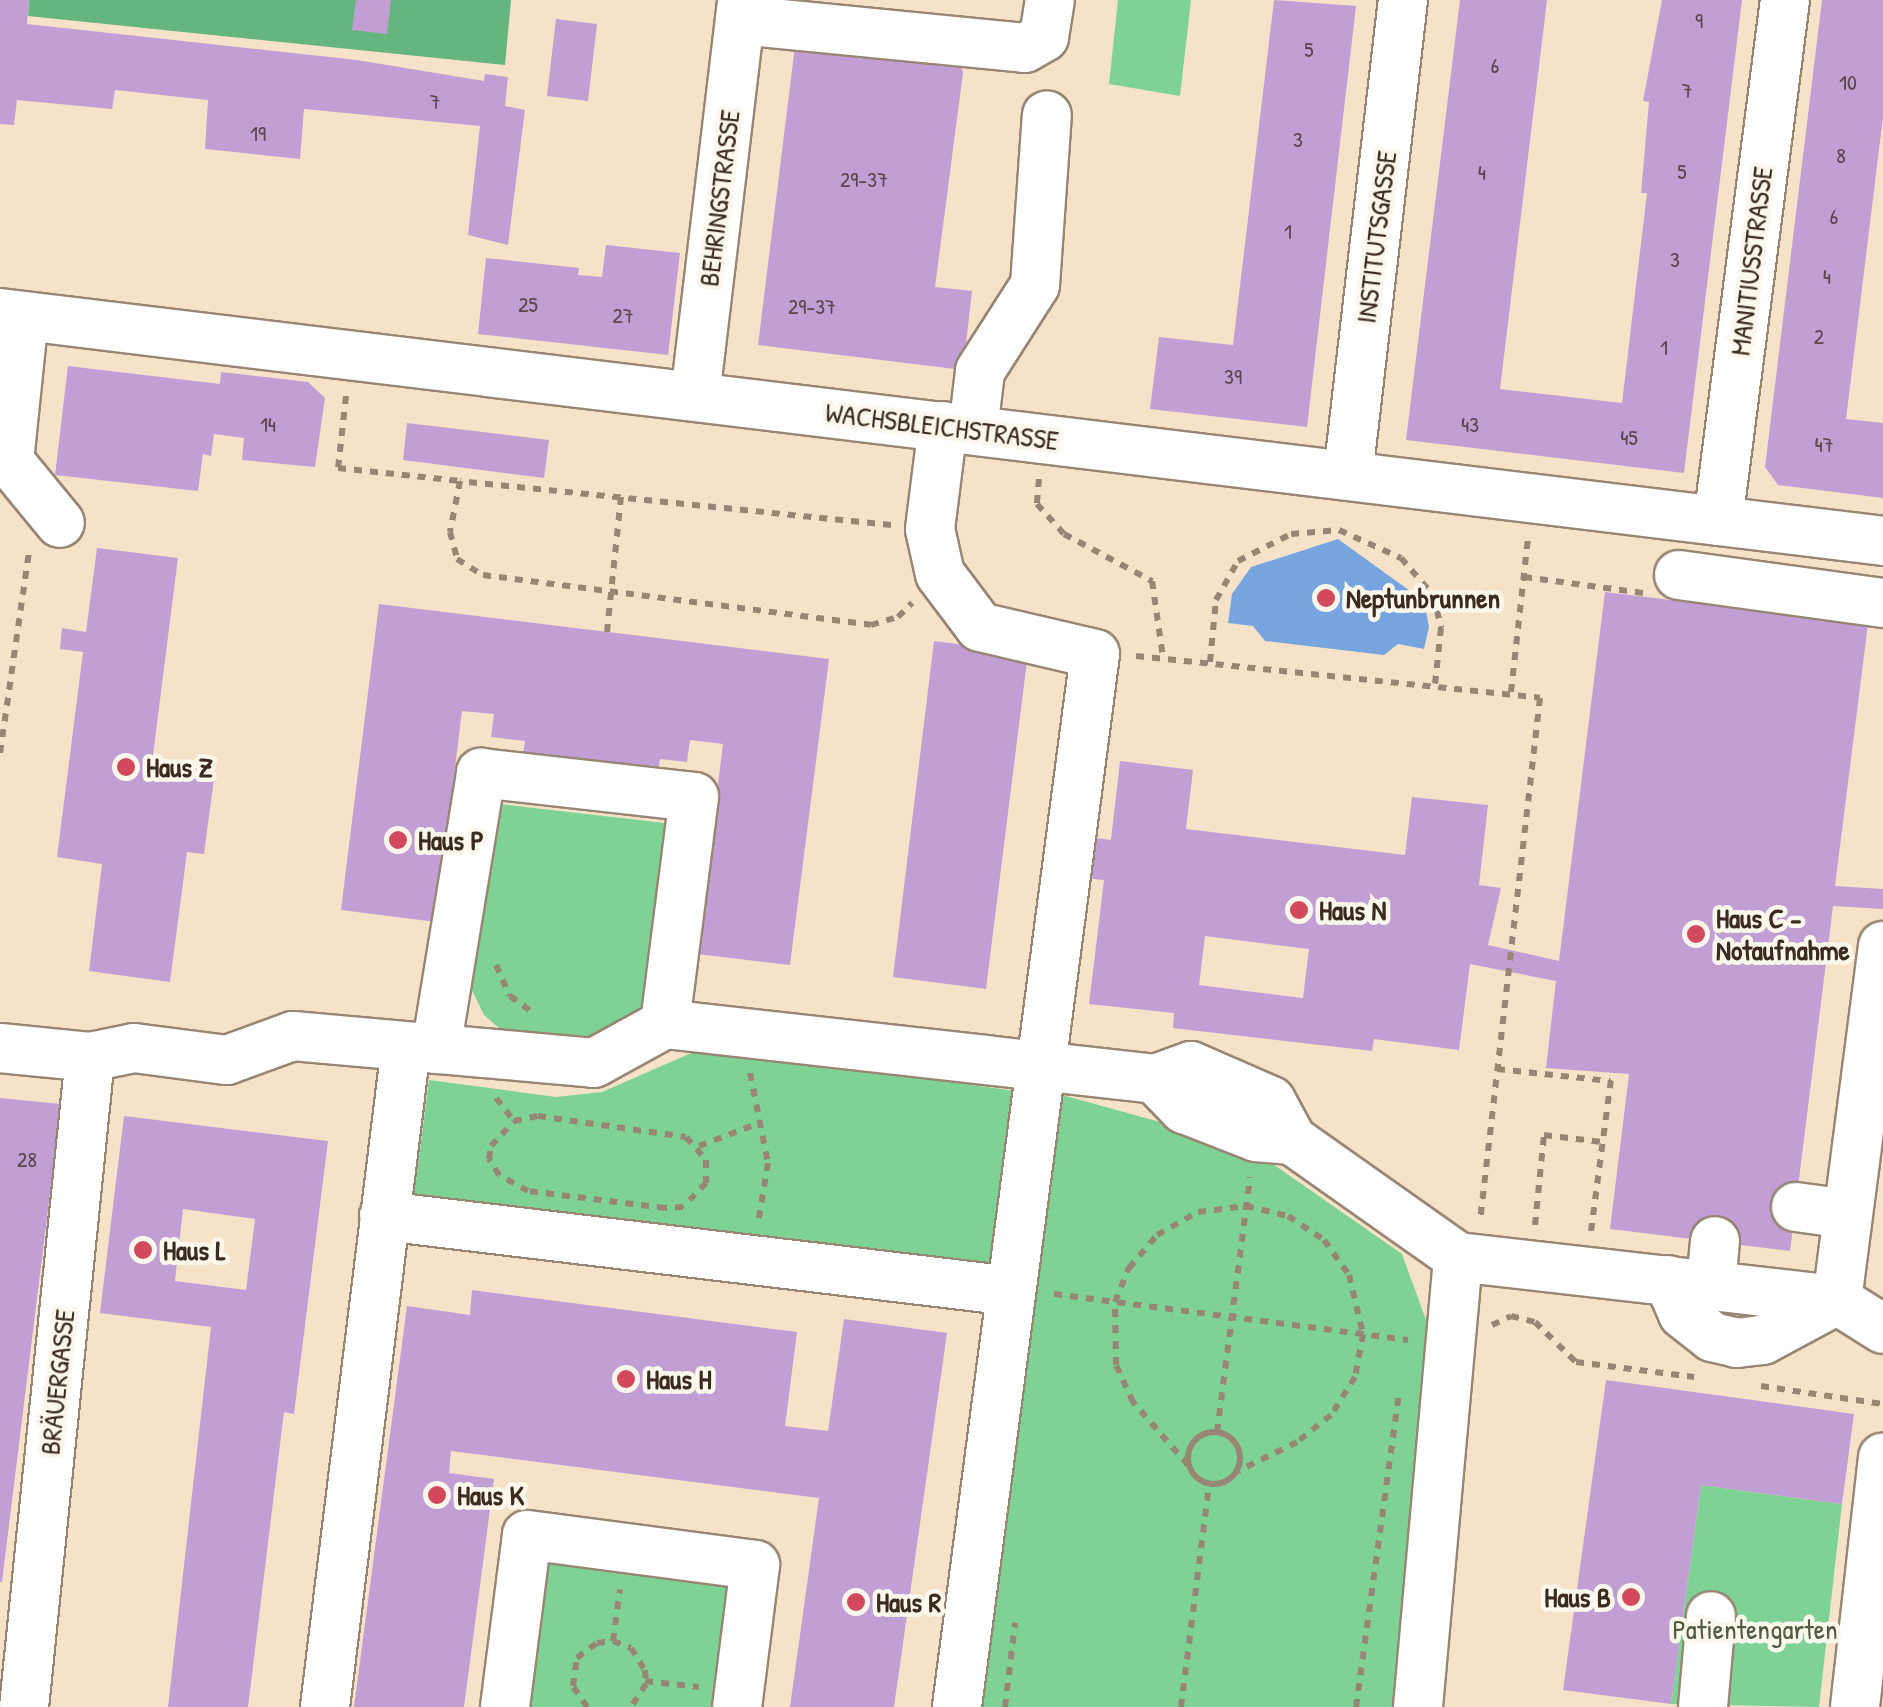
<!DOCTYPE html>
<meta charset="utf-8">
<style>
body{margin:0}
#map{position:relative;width:1883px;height:1707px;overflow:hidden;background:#f6e2c9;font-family:"Patrick Hand",sans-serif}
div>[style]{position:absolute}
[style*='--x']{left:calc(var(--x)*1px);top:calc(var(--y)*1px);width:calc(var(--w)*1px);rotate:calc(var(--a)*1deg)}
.green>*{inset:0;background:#7ed295}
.forest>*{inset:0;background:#66b47e}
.water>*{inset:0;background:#77a5e0}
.building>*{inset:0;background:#c19fd5}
.path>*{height:6px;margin-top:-3px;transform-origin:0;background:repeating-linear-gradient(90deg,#988674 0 8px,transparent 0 16px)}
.path>.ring{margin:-3px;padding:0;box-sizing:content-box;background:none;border:6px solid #988674;border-radius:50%}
.roads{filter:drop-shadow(2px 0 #988674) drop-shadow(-2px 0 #988674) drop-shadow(0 2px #988674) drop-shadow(0 -2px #988674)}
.minor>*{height:48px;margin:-24px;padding:0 24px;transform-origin:24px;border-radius:24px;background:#fff}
.dots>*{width:28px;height:28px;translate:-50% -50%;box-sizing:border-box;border:5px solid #fbf7ec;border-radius:50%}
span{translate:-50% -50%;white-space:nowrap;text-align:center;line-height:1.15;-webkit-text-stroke:9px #fbf7ec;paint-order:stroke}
.number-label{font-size:22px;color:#5c474c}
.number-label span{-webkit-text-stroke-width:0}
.street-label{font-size:28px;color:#3b2a1e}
.poi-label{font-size:28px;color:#3b2a1e;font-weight:700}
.left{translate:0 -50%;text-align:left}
.right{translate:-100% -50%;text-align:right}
.park-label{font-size:28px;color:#4f5c42}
</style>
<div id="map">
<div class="green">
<i style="clip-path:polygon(1118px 0,1191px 0,1180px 96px,1109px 84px)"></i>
<i style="clip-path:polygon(483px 802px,682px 825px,663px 997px,597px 1050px,514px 1041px,484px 1015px,464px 974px)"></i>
<i style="clip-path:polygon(705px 1047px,1015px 1091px,996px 1275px,413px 1203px,429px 1080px,556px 1097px,602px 1092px)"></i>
<i style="clip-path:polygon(1055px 1093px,1247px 1146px,1402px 1254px,1430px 1331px,1393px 1707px,976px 1707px)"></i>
<i style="clip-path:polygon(1701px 1485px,1842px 1504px,1819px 1707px,1671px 1704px)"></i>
<i style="clip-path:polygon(537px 1548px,743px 1575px,726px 1707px,516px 1707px)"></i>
</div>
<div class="forest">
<i style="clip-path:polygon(29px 0,511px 0,505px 65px,28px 16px)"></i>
</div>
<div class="water">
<i style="clip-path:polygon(1338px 539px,1424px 601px,1429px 627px,1424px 649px,1398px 644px,1384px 655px,1265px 641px,1253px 626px,1228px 623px,1232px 594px,1251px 567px)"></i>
</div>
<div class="building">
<i style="clip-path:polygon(0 0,29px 0,27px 24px,357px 60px,484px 81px,485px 74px,508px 77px,505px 106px,525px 110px,508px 245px,468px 235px,480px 126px,304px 109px,300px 159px,205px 149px,208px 100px,115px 90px,112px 109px,17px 100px,14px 125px,0 124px)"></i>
<i style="clip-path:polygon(356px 0,391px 0,387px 34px,352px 30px)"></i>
<i style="clip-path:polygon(1274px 0,1356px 6px,1307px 427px,1150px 409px,1159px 337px,1233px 345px)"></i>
<i style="clip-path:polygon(1460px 0,1547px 0,1500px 389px,1622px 403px,1647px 193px,1641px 193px,1649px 102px,1643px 101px,1662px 0,1742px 0,1684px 473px,1406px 440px)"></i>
<i style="clip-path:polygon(1822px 0,1883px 0,1883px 117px,1846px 419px,1883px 423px,1883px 498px,1778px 485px,1765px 467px)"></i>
<i style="clip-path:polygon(556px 19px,597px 24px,588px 101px,547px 96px)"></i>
<i style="clip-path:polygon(796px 38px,959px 58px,963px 73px,935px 287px,972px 291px,963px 370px,758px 345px)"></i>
<i style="clip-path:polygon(606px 245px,680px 253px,668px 355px,478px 334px,486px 258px,579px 268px,578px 275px,602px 277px)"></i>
<i style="clip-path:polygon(68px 366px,220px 384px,221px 372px,308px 382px,325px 398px,315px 467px,242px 460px,244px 438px,214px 434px,211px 456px,203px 454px,198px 491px,55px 475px)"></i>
<i style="clip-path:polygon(407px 423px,549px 440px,544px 478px,403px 460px)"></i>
<i style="clip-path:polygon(97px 548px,178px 558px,152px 763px,215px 771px,204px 854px,187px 852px,170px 982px,89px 971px,102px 864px,57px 857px,83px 652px,60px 649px,62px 628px,86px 632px)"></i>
<i style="clip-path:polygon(evenodd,1605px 592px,1868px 624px,1835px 886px,1883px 889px,1883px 909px,1833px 906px,1790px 1251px,1610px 1229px,1629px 1074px,1546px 1068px,1556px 981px,1470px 964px,1459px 1050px,1374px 1039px,1372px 1051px,1173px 1028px,1174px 1013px,1089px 1004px,1104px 880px,1085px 878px,1090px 837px,1111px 840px,1120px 761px,1193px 770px,1186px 829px,1405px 855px,1412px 797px,1488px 805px,1479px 885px,1501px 888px,1488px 945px,1559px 961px,1605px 592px,1205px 936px,1309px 949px,1303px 998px,1199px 985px,1205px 936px)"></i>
<i style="clip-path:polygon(379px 604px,829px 659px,790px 965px,697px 954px,723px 744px,690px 740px,687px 762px,660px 759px,658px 770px,523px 754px,525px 741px,491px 737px,494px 714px,462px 711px,436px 922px,341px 910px)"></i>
<i style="clip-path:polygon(934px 641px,1028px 653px,986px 989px,893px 977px)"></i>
<i style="clip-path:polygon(0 1098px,61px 1104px,2px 1582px,0 1582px)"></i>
<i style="clip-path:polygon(evenodd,124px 1116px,328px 1141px,294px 1414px,284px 1412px,248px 1707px,168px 1707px,211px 1327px,100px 1313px,124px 1116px,183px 1209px,255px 1219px,246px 1290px,175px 1281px,183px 1209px)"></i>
<i style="clip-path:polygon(472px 1290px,797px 1332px,785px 1426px,828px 1431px,844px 1319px,947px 1333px,894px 1707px,790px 1707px,819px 1498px,451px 1451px,449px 1473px,494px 1479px,464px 1707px,354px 1707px,407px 1306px,470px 1315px)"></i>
<i style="clip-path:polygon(1606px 1380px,1854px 1414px,1842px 1504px,1701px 1485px,1671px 1704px,1563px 1690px)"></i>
</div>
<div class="path">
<i style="--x:346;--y:396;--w:72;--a:96.3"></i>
<i style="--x:338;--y:468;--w:123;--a:6.1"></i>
<i style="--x:1039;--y:479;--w:25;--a:95"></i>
<i style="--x:1037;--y:504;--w:40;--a:48"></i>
<i style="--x:1064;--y:534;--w:100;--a:28.1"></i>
<i style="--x:1152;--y:581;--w:77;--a:81.8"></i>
<i style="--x:891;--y:525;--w:433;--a:-174.2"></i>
<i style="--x:460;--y:481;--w:52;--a:101.1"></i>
<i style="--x:450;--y:532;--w:28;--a:75"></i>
<i style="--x:457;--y:559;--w:31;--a:32"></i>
<i style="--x:483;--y:575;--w:391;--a:7.3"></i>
<i style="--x:871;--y:625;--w:28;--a:-17"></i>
<i style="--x:898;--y:617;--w:20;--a:-45"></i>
<i style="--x:1524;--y:577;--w:120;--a:7.7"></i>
<i style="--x:607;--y:632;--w:137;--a:-84.1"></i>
<i style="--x:1136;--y:656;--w:406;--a:5.9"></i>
<i style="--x:1540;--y:698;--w:526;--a:96.54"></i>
<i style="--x:1210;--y:662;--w:62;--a:-84.5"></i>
<i style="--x:1216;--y:600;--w:45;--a:-60.6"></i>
<i style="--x:1238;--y:561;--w:59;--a:-27"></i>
<i style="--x:1291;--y:534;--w:48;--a:-4.8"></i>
<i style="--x:1339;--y:530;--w:68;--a:24.3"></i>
<i style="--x:1401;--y:558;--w:49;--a:49.1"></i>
<i style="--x:1433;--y:595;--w:34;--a:76"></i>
<i style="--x:1441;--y:628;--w:56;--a:96.1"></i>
<i style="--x:1511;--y:692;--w:154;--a:-83.7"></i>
<i style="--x:0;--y:753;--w:203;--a:-81.8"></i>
<i style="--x:496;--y:965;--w:34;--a:66"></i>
<i style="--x:510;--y:996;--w:27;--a:36"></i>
<i style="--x:1497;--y:1069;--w:114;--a:6.1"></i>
<i style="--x:750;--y:1073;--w:92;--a:78.7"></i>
<i style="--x:768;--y:1163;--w:56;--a:99.3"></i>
<i style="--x:496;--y:1098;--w:29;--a:52"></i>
<i style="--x:538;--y:1116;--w:149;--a:8.1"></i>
<i style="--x:686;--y:1137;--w:30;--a:49"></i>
<i style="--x:706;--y:1160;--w:23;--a:90"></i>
<i style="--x:706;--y:1183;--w:33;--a:134"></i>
<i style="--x:683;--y:1207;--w:18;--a:177"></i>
<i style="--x:665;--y:1208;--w:138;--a:-172.9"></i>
<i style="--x:528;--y:1191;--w:33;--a:-151"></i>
<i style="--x:499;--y:1175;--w:19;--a:-122"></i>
<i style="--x:489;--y:1159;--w:13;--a:-81"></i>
<i style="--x:491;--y:1146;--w:34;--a:-47"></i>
<i style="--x:514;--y:1121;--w:25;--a:-12"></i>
<i style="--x:699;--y:1146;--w:67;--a:-20.9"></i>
<i style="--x:1535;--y:1225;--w:90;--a:-84.3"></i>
<i style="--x:1544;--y:1135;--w:58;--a:6.9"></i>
<i style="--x:1591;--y:1231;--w:160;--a:-82.5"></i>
<i style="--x:1054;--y:1294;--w:357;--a:7.4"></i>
<i style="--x:1492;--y:1325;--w:21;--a:-25"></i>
<i style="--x:1511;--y:1316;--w:25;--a:14"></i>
<i style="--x:1535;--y:1322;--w:57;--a:44.3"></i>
<i style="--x:1576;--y:1362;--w:119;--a:7.2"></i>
<i style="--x:1761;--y:1386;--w:123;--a:8.4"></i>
<i class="ring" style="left:1188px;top:1432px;width:46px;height:46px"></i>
<i style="--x:1217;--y:1432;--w:257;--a:-82.6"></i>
<i style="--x:1188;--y:1465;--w:84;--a:-131.1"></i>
<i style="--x:1133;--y:1402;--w:41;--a:-114.7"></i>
<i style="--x:1116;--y:1365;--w:63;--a:-90.9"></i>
<i style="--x:1115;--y:1302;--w:37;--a:-68"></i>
<i style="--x:1129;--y:1268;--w:43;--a:-49.7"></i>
<i style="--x:1157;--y:1235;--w:47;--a:-29.3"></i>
<i style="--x:1198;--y:1212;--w:48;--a:-7.1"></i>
<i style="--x:1246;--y:1206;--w:43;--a:13.4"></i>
<i style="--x:1288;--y:1216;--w:43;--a:33.7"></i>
<i style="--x:1324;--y:1240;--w:43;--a:54.5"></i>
<i style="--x:1349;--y:1275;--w:61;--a:76.7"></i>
<i style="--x:1363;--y:1334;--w:44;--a:100.5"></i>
<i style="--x:1355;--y:1377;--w:45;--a:122.3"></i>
<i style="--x:1331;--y:1415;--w:43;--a:141.5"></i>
<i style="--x:1297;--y:1442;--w:68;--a:153.8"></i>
<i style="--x:613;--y:1641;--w:52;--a:-82.3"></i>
<i style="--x:645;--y:1681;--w:54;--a:6.3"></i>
<i style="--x:587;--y:1707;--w:25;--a:-124"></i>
<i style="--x:573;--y:1686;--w:28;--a:-82"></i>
<i style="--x:577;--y:1658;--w:25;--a:-37"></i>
<i style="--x:597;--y:1643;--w:16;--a:-7"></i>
<i style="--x:613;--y:1641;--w:19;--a:21"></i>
<i style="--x:631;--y:1648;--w:26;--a:58"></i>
<i style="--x:645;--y:1670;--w:14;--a:86"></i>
<i style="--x:646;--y:1684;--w:27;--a:123"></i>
<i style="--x:1005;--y:1707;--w:85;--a:-83.2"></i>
<i style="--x:1181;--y:1707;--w:225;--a:-82.8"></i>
<i style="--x:1356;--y:1707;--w:315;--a:-82.2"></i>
</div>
<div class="roads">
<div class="minor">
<i style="--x:740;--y:20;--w:286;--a:5.6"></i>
<i style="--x:1025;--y:48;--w:22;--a:-30"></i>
<i style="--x:1044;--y:37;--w:37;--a:-81"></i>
<i style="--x:0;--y:313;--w:1897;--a:6.9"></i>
<i style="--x:24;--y:316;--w:146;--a:95.9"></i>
<i style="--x:9;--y:461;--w:80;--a:50.6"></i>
<i style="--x:695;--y:396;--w:399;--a:-83.2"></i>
<i style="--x:943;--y:426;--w:104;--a:97.2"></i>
<i style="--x:930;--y:529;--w:46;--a:77.5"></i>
<i style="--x:940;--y:574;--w:66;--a:53"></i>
<i style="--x:980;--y:627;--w:118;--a:13.2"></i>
<i style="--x:1095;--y:654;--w:1062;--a:97.47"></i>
<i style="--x:973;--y:430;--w:59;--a:-83.2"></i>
<i style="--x:980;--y:371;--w:102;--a:-57.4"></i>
<i style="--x:1035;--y:285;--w:170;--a:-86"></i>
<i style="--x:1348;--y:475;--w:478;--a:-83.4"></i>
<i style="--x:1718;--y:521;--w:525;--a:-82.67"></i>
<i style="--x:1679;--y:575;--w:206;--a:7.8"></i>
<i style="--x:0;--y:1048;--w:90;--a:5.7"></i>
<i style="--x:90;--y:1057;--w:45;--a:-11.6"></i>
<i style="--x:134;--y:1048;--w:94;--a:7.4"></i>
<i style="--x:227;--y:1060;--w:70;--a:-20"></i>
<i style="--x:293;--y:1036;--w:302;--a:5.1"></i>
<i style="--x:594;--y:1063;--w:81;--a:-28.8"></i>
<i style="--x:665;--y:1024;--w:493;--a:6.4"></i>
<i style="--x:1155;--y:1079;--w:38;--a:-20"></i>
<i style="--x:1191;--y:1066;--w:87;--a:23.6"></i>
<i style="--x:1271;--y:1101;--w:44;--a:61.7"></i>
<i style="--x:1292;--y:1140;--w:203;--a:35.2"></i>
<i style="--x:436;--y:1049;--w:280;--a:-80.7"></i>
<i style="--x:481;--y:773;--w:214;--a:6.4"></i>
<i style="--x:694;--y:797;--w:229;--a:97.3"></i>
<i style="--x:1155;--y:1079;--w:42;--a:46"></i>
<i style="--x:1184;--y:1109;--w:77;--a:21.3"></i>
<i style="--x:1256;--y:1137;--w:36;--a:5"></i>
<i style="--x:1796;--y:1207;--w:52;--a:7.7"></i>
<i style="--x:384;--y:1216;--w:632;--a:6.81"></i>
<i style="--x:1668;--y:1280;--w:37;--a:66"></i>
<i style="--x:1683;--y:1314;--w:37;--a:38"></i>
<i style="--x:1712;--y:1337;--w:26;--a:13"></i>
<i style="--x:1737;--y:1343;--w:26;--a:-7"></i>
<i style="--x:1763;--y:1340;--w:84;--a:-28.4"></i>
<i style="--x:1837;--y:1300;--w:357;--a:-82.6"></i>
<i style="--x:1711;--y:1285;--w:44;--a:-84.8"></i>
<i style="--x:24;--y:1707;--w:653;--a:-84.2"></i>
<i style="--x:325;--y:1707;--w:665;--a:-83"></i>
<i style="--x:505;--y:1707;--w:173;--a:-82.7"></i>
<i style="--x:527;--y:1535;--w:230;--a:7.5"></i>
<i style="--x:755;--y:1565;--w:143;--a:97.2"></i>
<i style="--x:1418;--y:1707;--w:452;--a:-84.9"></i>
<i style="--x:1458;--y:1257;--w:381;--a:6.5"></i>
<i style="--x:1837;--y:1300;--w:54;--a:32.2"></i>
<i style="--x:1703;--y:1707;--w:91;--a:-85"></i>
<i style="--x:1855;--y:1707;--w:251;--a:-83.6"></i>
</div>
</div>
<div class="dots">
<i style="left:1326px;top:598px;background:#d1495b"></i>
<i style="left:126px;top:767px;background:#d1495b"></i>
<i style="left:398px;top:840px;background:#d1495b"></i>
<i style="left:1299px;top:910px;background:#d1495b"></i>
<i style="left:1696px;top:934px;background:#d1495b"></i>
<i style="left:143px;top:1250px;background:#d1495b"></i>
<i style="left:626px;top:1379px;background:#d1495b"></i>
<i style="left:437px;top:1495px;background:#d1495b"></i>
<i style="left:1631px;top:1597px;background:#d1495b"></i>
<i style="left:856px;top:1602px;background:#d1495b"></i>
</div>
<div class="number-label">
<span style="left:1699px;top:21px">9</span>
<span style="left:1309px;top:50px">5</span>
<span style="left:1495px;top:66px">6</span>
<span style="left:1848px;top:83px">10</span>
<span style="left:1687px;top:91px">7</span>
<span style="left:435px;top:102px">7</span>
<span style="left:258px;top:134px">19</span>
<span style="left:1298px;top:140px">3</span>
<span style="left:1841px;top:156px">8</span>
<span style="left:1682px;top:172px">5</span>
<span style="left:1482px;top:173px">4</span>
<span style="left:864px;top:180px">29-37</span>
<span style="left:1834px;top:217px">6</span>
<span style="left:1288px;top:232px">1</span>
<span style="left:1675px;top:260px">3</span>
<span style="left:1827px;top:277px">4</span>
<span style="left:528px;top:305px">25</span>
<span style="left:812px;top:307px">29-37</span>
<span style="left:623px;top:316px">27</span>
<span style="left:1819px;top:337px">2</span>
<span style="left:1664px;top:348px">1</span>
<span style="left:1233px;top:377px">39</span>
<span style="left:268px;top:425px">14</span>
<span style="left:1470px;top:425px">43</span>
<span style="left:1629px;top:438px">45</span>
<span style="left:1824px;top:445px">47</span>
<span style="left:27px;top:1160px">28</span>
</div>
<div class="street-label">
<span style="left:719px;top:198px;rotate:-83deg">BEHRINGSTRASSE</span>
<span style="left:1376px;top:237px;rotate:-83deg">INSTITUTSGASSE</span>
<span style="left:1751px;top:261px;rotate:-83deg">MANITIUSSTRASSE</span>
<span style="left:942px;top:426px;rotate:7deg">WACHSBLEICHSTRASSE</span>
<span style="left:57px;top:1382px;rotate:-84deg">BRÄUERGASSE</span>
</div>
<div class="poi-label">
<span class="left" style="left:1346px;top:598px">Neptunbrunnen</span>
<span class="left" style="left:146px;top:767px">Haus Z</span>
<span class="left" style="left:418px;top:840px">Haus P</span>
<span class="left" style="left:1319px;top:910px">Haus N</span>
<span class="left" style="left:1716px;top:934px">Haus C -<br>Notaufnahme</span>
<span class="left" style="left:163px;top:1250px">Haus L</span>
<span class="left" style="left:646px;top:1379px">Haus H</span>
<span class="left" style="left:457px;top:1495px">Haus K</span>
<span class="right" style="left:1611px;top:1597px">Haus B</span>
<span class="left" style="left:876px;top:1602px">Haus R</span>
</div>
<div class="park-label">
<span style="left:1755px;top:1629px">Patientengarten</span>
</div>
</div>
